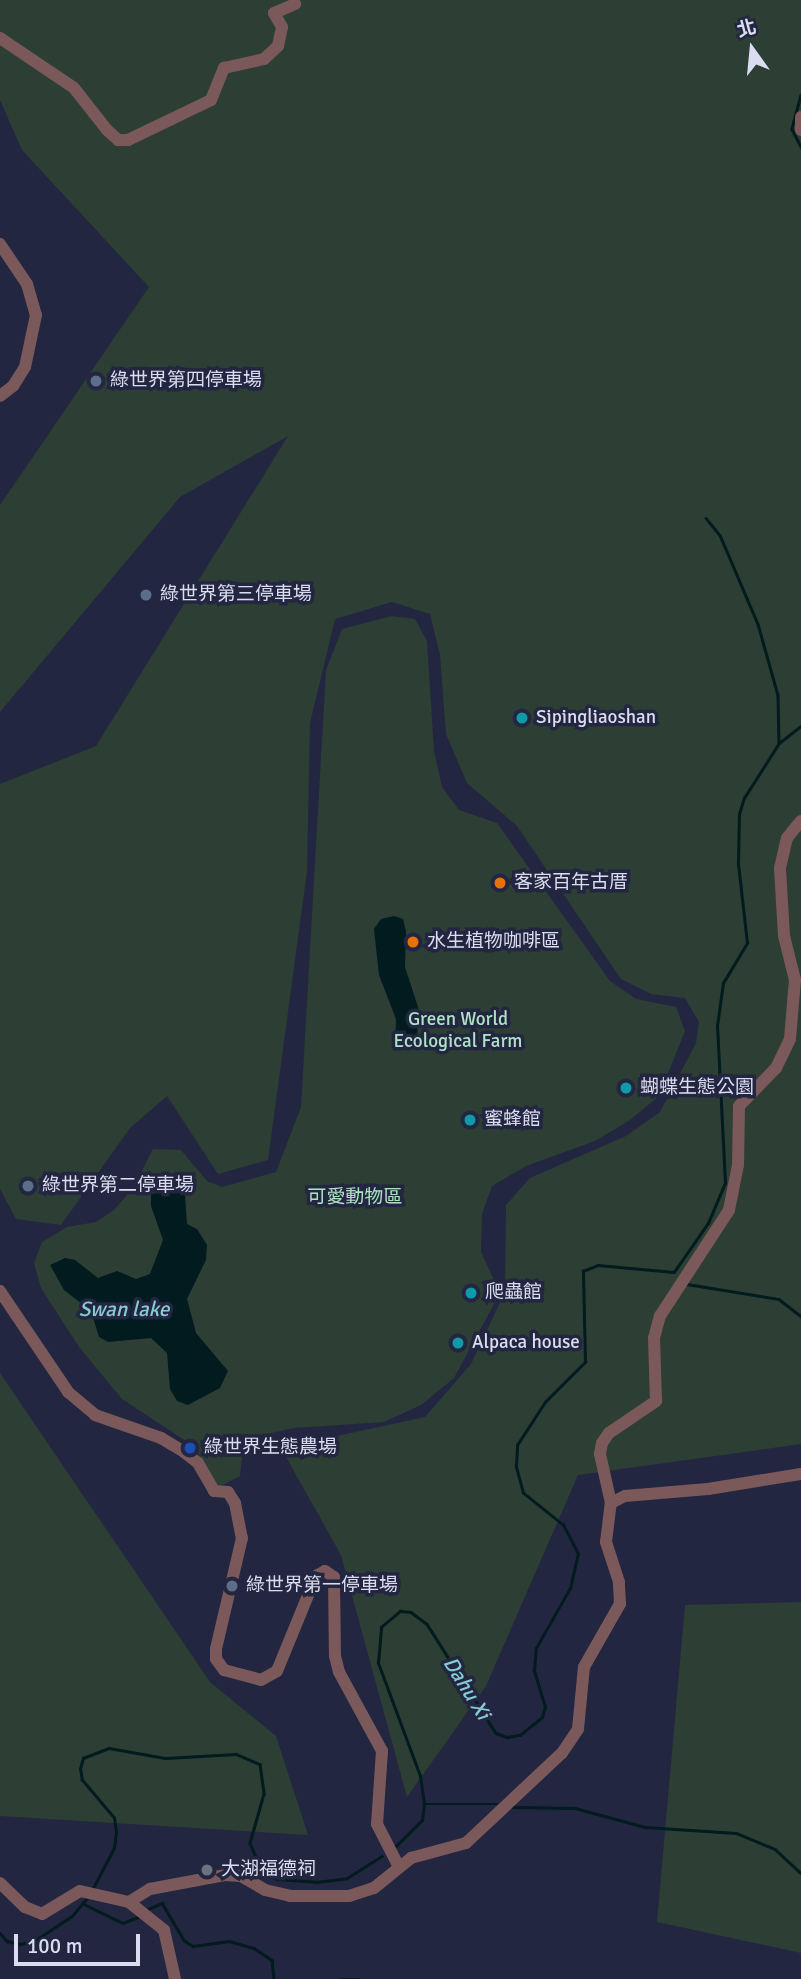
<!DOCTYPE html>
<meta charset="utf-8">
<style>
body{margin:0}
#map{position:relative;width:801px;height:1979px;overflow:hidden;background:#232640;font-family:Signika,"Noto Sans TC",sans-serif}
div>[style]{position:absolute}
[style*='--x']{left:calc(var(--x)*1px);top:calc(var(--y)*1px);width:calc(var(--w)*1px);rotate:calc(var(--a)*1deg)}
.green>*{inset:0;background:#2d3e34}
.water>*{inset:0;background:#011b1e}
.stream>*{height:2.5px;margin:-1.25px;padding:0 1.25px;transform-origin:1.25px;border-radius:1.25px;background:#011b1e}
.minor>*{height:12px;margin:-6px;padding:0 6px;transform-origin:6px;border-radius:6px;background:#7b595a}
.dots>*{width:19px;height:19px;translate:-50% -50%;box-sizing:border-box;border:4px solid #232640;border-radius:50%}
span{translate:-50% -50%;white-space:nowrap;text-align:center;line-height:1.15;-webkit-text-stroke:7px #232640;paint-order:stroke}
.poi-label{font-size:19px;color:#daddef}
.left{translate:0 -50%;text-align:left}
.park-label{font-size:19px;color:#ade3c2}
.water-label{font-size:21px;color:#85ccd2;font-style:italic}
.north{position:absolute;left:717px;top:14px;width:70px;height:70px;-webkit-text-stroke:5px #232640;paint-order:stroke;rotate:345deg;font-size:19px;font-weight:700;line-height:28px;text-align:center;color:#daddef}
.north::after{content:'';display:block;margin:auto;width:24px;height:32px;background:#daddef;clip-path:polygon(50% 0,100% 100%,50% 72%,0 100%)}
.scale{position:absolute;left:14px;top:1934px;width:126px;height:32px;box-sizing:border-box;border:4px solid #daddef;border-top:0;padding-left:9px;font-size:21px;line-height:24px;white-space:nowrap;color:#daddef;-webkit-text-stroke:5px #232640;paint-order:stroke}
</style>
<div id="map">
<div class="green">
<i style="clip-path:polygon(0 0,801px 0,801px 1444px,578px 1475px,486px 1686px,407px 1797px,341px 1555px,281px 1448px,425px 1417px,471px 1364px,505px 1292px,506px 1205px,530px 1178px,626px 1136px,660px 1112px,696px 1043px,699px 1022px,685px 998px,651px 994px,621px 979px,517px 826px,467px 783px,446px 734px,440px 655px,430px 614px,392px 602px,335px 619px,310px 723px,307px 871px,268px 1160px,218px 1174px,167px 1096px,130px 1128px,61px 1225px,16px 1219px,0 1189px,0 784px,96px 746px,288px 436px,180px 497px,0 712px,0 505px,149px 287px,22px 150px,0 100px)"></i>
<i style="clip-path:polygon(392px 616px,415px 619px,427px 641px,434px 751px,442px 787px,459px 810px,497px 823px,610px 981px,636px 999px,676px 1007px,685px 1031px,659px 1096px,630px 1120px,595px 1141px,526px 1166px,492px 1186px,482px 1214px,481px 1252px,500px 1293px,454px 1378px,421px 1405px,384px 1422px,294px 1428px,244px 1439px,240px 1476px,217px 1488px,195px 1447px,122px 1399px,79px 1347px,41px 1288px,34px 1263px,42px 1242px,67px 1227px,96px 1222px,114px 1210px,133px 1188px,153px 1149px,181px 1150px,207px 1181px,222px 1187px,276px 1172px,301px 1107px,326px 670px,342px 629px)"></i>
<i style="clip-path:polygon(0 1373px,210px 1682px,276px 1736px,308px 1835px,0 1816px)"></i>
<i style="clip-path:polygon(801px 1602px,801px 1953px,657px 1922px,685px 1605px)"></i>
</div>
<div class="water">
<i style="clip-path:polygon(394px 916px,403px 919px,406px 932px,405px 967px,418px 1007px,417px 1047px,395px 1049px,396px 1019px,379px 975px,374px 929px,381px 919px)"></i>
<i style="clip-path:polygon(159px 1189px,181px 1191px,185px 1196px,187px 1224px,197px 1229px,207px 1245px,206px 1260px,187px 1299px,196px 1333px,228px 1371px,220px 1388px,188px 1405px,177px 1401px,170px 1389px,167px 1353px,151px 1338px,108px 1342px,99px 1337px,91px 1311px,64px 1290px,50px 1265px,65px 1258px,75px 1260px,98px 1278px,117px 1271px,136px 1279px,150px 1274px,163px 1240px,151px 1206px,151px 1195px)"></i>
</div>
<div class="stream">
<i style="--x:801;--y:95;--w:35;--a:105"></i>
<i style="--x:792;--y:129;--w:20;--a:63"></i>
<i style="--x:706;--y:518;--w:22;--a:51"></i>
<i style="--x:720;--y:535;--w:97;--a:66.9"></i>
<i style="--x:758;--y:624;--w:74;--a:74.3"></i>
<i style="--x:778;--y:695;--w:48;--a:88.8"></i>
<i style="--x:674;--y:1272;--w:60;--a:-55.2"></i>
<i style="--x:708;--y:1223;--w:43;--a:-67"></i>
<i style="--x:725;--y:1183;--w:157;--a:-92.9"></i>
<i style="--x:717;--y:1026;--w:43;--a:-82.1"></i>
<i style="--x:723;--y:983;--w:47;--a:-59"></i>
<i style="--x:747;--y:943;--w:80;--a:-96.5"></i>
<i style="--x:738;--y:864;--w:50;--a:-88.9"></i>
<i style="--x:739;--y:814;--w:17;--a:-73"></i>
<i style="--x:744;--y:798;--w:65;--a:-57.5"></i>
<i style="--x:779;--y:743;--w:28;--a:-38"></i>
<i style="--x:687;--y:1284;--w:93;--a:9.3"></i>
<i style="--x:779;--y:1299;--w:28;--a:38"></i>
<i style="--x:424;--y:1804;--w:73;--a:0"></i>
<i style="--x:513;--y:1807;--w:62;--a:0.9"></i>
<i style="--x:575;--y:1808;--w:73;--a:15.2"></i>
<i style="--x:645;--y:1827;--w:91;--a:3.8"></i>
<i style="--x:736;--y:1833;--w:42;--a:22.3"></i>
<i style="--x:775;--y:1849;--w:35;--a:43"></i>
<i style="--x:395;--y:1847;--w:38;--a:-45"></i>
<i style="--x:422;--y:1820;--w:16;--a:-83"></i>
<i style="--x:424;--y:1804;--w:28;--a:-98"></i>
<i style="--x:420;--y:1776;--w:121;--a:-110.4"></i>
<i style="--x:378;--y:1663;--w:36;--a:-85"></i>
<i style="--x:381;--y:1627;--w:25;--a:-40"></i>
<i style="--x:400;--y:1611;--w:11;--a:5"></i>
<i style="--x:411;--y:1612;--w:20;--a:37"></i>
<i style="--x:427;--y:1624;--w:129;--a:57.7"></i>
<i style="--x:496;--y:1733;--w:12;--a:20"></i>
<i style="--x:507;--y:1737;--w:13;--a:-9"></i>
<i style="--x:520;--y:1735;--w:28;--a:-39"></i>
<i style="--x:542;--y:1717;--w:10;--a:-73"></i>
<i style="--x:545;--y:1707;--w:39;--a:-107"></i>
<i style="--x:534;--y:1670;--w:22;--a:-85"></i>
<i style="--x:536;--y:1648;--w:69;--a:-60.5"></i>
<i style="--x:570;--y:1588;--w:35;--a:-77"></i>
<i style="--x:578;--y:1554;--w:33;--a:-117"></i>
<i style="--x:563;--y:1525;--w:51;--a:-141.3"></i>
<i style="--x:523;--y:1493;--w:28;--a:-105"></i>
<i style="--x:516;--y:1466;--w:21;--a:-87"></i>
<i style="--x:517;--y:1445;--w:51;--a:-56.9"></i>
<i style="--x:545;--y:1402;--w:57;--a:-45"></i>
<i style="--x:585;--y:1362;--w:91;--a:-91.3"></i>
<i style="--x:583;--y:1271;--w:16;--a:-22"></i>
<i style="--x:598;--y:1265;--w:76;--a:5.3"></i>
<i style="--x:92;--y:1890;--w:47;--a:-62.4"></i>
<i style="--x:114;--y:1848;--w:16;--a:-83"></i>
<i style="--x:116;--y:1832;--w:14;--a:-98"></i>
<i style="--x:114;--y:1818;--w:50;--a:-130.1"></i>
<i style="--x:82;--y:1780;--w:11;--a:-100"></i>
<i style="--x:80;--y:1769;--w:11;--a:-75"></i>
<i style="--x:83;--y:1758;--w:28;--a:-21"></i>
<i style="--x:109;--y:1748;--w:58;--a:10"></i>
<i style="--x:166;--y:1758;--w:70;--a:-3.3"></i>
<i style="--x:236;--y:1754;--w:26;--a:23"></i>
<i style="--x:260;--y:1764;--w:30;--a:82"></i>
<i style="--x:264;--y:1794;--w:51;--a:105.9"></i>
<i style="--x:250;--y:1843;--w:28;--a:67"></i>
<i style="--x:261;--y:1869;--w:19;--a:32"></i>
<i style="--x:277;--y:1879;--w:39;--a:4"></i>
<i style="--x:316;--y:1882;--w:31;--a:-7"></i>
<i style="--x:347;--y:1878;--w:41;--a:-32.2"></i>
<i style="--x:84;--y:1904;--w:43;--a:26"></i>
<i style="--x:123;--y:1923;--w:18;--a:-22"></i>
<i style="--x:144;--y:1911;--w:20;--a:-24"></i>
<i style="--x:162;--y:1903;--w:43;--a:59.3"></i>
<i style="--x:184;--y:1940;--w:11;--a:34"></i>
<i style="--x:193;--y:1946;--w:36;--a:-8"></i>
<i style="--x:229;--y:1941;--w:26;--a:16"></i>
<i style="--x:254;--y:1948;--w:22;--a:34"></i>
<i style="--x:272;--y:1960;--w:19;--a:84"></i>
<i style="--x:0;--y:1933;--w:11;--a:49"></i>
<i style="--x:7;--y:1941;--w:13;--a:13"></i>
<i style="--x:20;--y:1944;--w:14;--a:-12"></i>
<i style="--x:34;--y:1941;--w:45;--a:-33.3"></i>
<i style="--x:72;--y:1916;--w:23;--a:-50"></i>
<i style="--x:340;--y:1979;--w:19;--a:0"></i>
</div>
<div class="minor">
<i style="--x:0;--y:38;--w:89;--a:34"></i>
<i style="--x:74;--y:88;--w:53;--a:51.8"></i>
<i style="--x:107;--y:130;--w:15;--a:42"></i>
<i style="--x:118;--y:140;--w:10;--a:0"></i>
<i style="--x:128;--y:140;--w:92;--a:-25.7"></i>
<i style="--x:211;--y:100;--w:35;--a:-68"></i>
<i style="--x:224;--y:68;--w:41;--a:-12.7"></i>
<i style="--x:264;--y:59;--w:19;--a:-43"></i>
<i style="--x:278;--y:46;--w:19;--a:-78"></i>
<i style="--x:282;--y:27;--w:16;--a:-120"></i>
<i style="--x:274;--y:13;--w:23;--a:-23"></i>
<i style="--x:801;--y:117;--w:13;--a:90"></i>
<i style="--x:0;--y:244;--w:48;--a:56"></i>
<i style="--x:27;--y:284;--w:32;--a:74"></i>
<i style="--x:36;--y:315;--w:53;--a:101.9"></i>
<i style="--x:25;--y:367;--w:22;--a:122"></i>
<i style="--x:13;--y:386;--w:16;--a:142"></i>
<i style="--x:0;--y:1291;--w:122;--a:56"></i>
<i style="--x:68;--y:1392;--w:35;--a:40"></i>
<i style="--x:95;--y:1415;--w:70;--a:19.2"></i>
<i style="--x:161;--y:1438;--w:27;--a:31"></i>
<i style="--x:184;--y:1452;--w:18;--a:38"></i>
<i style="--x:198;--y:1463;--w:32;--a:60"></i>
<i style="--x:214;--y:1491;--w:14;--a:4"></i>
<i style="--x:228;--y:1492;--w:13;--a:58"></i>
<i style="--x:235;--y:1503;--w:36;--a:79"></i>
<i style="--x:242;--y:1538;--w:114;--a:103.2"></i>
<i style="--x:216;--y:1649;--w:10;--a:90"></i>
<i style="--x:216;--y:1659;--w:14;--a:54"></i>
<i style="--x:224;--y:1670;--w:38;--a:15"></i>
<i style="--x:261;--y:1680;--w:18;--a:-29"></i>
<i style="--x:277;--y:1671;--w:103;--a:-67.7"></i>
<i style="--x:316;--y:1576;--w:10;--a:-29"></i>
<i style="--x:325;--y:1571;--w:11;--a:34"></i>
<i style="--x:334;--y:1577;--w:79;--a:89.3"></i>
<i style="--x:335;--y:1656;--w:16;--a:76"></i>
<i style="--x:339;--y:1672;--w:90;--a:61.4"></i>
<i style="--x:382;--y:1751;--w:73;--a:93.9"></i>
<i style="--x:377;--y:1824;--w:48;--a:62.9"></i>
<i style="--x:611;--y:1503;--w:50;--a:-102.7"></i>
<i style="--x:600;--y:1454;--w:11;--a:-80"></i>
<i style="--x:602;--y:1443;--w:12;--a:-55"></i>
<i style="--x:609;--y:1433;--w:57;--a:-34.2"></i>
<i style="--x:656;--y:1401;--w:63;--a:-91.8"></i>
<i style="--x:654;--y:1338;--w:23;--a:-75"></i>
<i style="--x:660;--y:1316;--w:126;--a:-56.9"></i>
<i style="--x:729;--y:1210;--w:46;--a:-78.7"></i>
<i style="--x:738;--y:1165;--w:59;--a:-89"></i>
<i style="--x:739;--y:1106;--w:53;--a:-45.8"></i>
<i style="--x:776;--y:1068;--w:32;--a:-64"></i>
<i style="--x:790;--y:1039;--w:59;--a:-85.2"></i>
<i style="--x:795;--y:980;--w:45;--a:-104"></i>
<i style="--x:784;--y:936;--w:68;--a:-93.4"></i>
<i style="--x:780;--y:868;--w:31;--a:-77"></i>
<i style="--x:787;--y:838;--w:22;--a:-51"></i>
<i style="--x:0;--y:1883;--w:35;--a:44"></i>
<i style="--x:25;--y:1907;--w:18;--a:22"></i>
<i style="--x:42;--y:1914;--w:44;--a:-31.2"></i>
<i style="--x:80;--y:1891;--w:50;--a:12.7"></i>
<i style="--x:129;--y:1902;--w:25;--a:-32"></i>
<i style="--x:150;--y:1889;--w:76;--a:-10.6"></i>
<i style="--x:225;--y:1875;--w:16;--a:4"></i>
<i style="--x:241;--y:1876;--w:28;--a:30"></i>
<i style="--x:265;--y:1890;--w:26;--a:13"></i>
<i style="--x:290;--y:1896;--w:59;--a:0"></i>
<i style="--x:349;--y:1896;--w:26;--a:-18"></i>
<i style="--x:374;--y:1888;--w:48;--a:-39"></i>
<i style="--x:411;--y:1858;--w:57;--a:-15.3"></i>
<i style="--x:466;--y:1843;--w:132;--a:-43.2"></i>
<i style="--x:562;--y:1753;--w:29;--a:-56"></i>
<i style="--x:578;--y:1729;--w:62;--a:-84.5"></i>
<i style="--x:584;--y:1667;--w:73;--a:-60.3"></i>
<i style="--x:620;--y:1604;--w:22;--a:-93"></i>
<i style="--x:619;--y:1582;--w:42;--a:-108"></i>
<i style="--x:606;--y:1542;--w:39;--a:-83"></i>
<i style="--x:611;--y:1503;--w:16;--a:-27"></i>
<i style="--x:625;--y:1496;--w:83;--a:-4.8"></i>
<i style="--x:708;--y:1489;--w:94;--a:-9.2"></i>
<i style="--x:129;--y:1902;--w:45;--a:38.7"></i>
<i style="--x:164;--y:1930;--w:50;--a:77.3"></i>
</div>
<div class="dots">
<i style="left:96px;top:381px;background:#5c6f8a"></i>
<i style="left:146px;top:595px;background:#5c6f8a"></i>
<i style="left:522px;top:718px;background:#0f9aa8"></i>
<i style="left:500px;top:883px;background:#e8710a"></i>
<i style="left:413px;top:942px;background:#e8710a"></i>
<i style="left:626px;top:1088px;background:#0f9aa8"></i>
<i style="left:470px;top:1120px;background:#0f9aa8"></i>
<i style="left:28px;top:1186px;background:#5c6f8a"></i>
<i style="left:471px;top:1293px;background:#0f9aa8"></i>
<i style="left:458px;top:1343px;background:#0f9aa8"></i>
<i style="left:190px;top:1448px;background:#1a4fb4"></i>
<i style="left:232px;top:1586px;background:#5c6f8a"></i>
<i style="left:207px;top:1870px;background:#6b7280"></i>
</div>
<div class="poi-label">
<span class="left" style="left:110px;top:381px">綠世界第四停車場</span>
<span class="left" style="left:160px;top:595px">綠世界第三停車場</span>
<span class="left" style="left:536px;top:718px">Sipingliaoshan</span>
<span class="left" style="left:514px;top:883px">客家百年古厝</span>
<span class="left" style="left:427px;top:942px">水生植物咖啡區</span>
<span class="left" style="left:640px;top:1088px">蝴蝶生態公園</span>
<span class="left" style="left:484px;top:1120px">蜜蜂館</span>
<span class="left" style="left:42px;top:1186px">綠世界第二停車場</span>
<span class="left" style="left:485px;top:1293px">爬蟲館</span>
<span class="left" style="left:472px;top:1343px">Alpaca house</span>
<span class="left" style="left:204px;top:1448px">綠世界生態農場</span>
<span class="left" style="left:246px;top:1586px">綠世界第一停車場</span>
<span class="left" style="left:221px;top:1870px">大湖福德祠</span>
</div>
<div class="park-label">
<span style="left:458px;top:1031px">Green World<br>Ecological Farm</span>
<span style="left:355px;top:1198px">可愛動物區</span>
</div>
<div class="water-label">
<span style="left:124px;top:1309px">Swan lake</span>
<span style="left:467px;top:1688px;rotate:58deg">Dahu Xi</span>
</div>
<div class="north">北</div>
<div class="scale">100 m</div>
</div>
